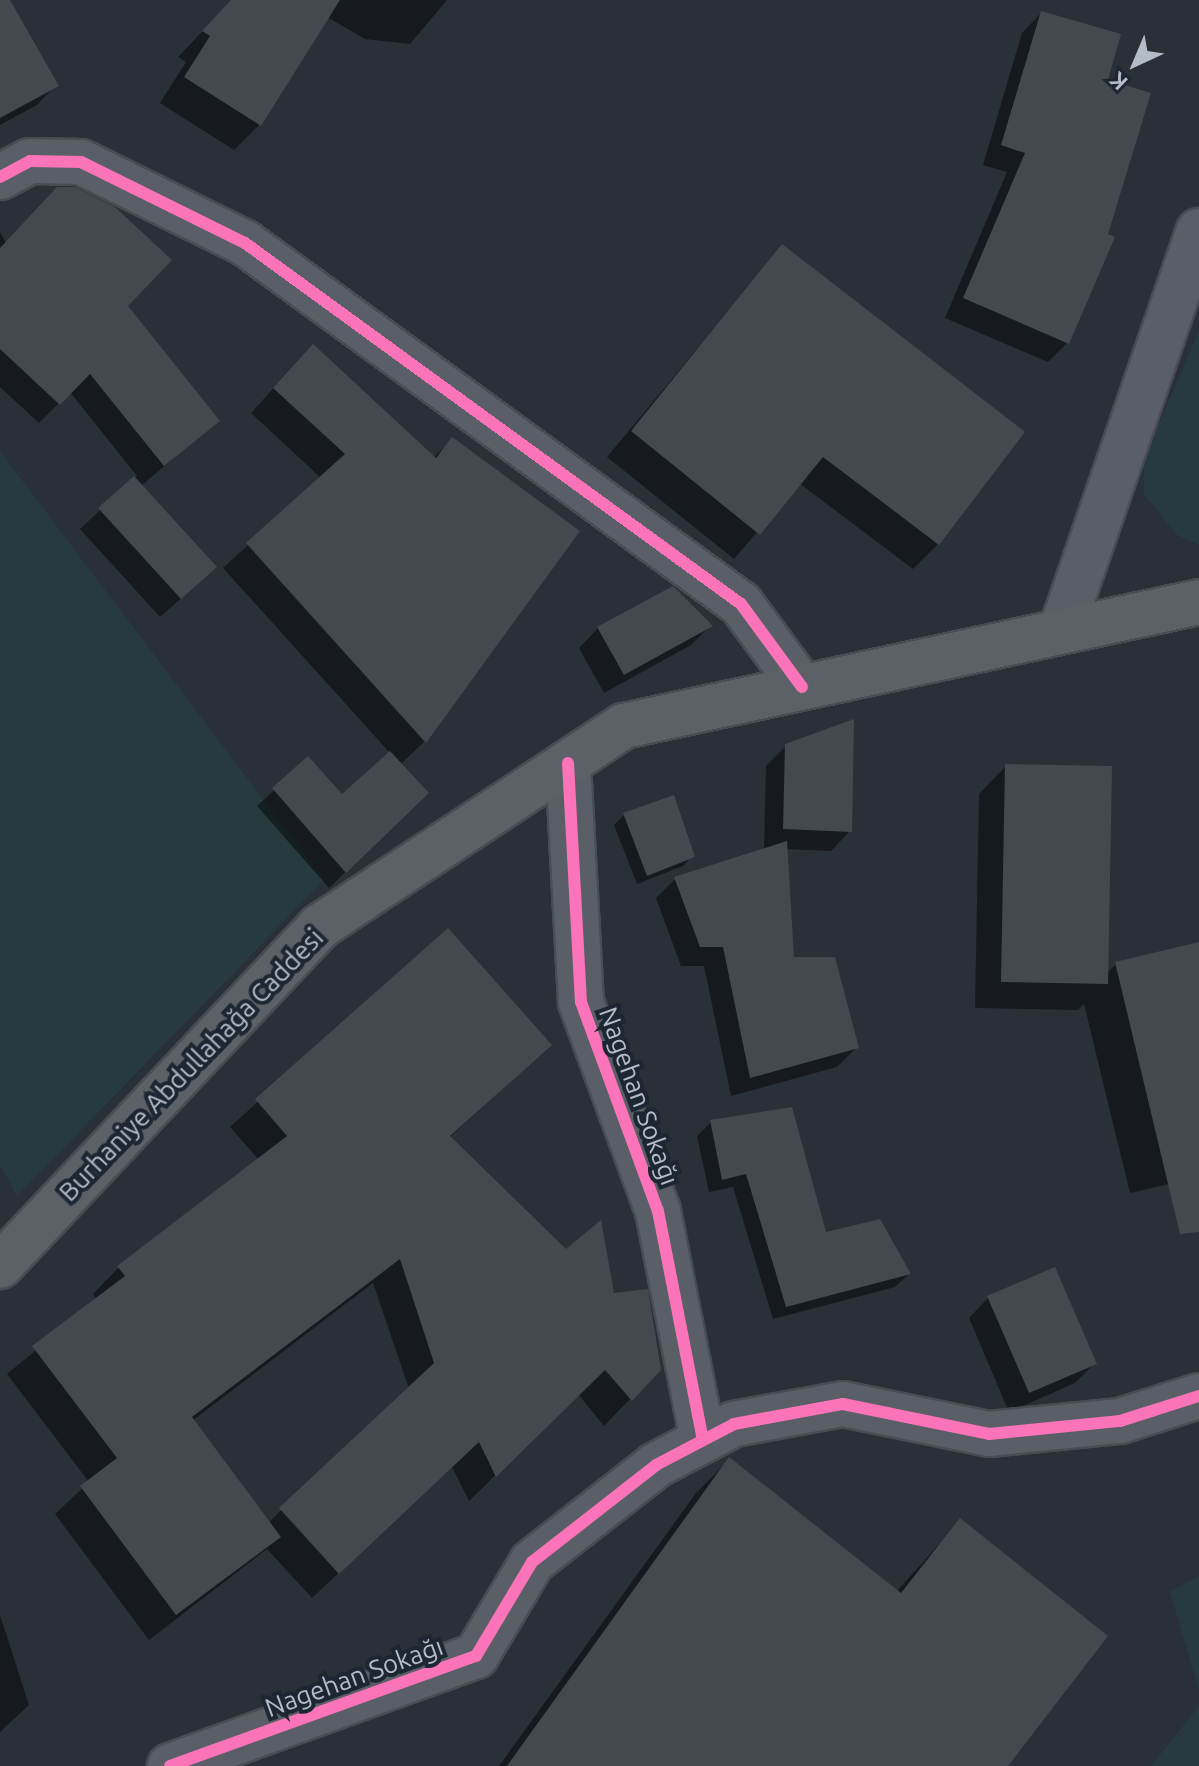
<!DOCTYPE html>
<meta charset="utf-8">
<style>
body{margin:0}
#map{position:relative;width:1199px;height:1766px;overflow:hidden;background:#2a3038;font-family:Ubuntu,sans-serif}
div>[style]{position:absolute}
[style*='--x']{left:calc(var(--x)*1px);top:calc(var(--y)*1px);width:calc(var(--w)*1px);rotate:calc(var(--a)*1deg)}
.green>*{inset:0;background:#273a3e}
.shadow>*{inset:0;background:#0007}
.building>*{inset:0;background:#444950}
.roads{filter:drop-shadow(2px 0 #484c53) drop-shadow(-2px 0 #484c53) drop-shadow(0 2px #484c53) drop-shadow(0 -2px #484c53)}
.minor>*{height:44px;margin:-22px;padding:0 22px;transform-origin:22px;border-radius:22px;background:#5a5e66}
.major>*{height:44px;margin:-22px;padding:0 22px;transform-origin:22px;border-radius:22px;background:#5c6168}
.cycleway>*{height:12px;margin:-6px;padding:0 6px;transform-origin:6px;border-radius:6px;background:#fb73b8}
span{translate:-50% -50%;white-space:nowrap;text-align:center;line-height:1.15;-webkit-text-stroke:8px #1d2633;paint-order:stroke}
.street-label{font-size:26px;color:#b4bcc9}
.north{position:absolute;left:1095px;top:24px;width:80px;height:80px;-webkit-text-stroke:6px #1d2633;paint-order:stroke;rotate:224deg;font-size:22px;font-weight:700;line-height:32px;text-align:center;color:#b4bcc9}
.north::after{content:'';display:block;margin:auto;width:28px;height:36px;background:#b4bcc9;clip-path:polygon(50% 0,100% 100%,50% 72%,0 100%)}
</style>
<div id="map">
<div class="green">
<i style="clip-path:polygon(1199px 331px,1199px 545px,1177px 535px,1144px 494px,1144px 458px)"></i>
<i style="clip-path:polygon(0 451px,324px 880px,17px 1196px,0 1165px)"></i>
<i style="clip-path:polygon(1199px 1576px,1199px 1690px,1170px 1592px)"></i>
<i style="clip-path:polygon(1199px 1706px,1199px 1766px,1151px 1766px)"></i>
</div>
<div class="shadow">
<i style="clip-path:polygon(3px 0,8px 0,56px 85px,37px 105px,0 125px)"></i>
<i style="clip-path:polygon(232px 0,447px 0,410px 44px,365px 39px,327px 17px,259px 125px,234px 150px,160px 103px,186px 62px,178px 57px)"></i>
<i style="clip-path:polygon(1041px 13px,1105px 81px,1067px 343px,1048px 362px,945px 318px,1007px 172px,983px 165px,1022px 33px)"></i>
<i style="clip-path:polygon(0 232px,6px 243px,126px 306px,217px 421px,141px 486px,195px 586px,160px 617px,80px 529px,137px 476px,70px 392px,39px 423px,0 387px)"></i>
<i style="clip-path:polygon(782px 247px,938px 544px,913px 569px,799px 483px,734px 559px,607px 457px)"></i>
<i style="clip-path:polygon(289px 371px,433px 458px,452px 439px,425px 741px,400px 765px,426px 793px,329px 888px,257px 806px,308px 759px,342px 797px,390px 753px,223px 568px,321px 478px,251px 413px)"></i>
<i style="clip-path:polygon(710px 626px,691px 645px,604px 693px,579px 648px,598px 628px)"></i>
<i style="clip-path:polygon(786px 746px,850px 831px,831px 851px,786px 849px,792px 959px,857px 1047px,837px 1067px,731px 1096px,704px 966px,681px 966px,656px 898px,675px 879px,764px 851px,766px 766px)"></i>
<i style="clip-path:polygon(1006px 766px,1106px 974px,1116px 964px,1199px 944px,1199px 1177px,1130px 1193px,1084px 1004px,1078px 1010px,975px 1008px,979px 794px)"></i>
<i style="clip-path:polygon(624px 815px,692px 856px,683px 866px,637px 884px,614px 825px)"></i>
<i style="clip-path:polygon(evenodd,448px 931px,550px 1045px,449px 1138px,612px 1295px,659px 1369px,604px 1426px,578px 1394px,469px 1501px,452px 1467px,312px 1598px,267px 1549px,149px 1640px,55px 1514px,89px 1482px,7px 1374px,97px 1300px,93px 1294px,119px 1267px,259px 1160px,230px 1127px,448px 931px,373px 1283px,409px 1389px,268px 1523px,192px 1421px,373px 1283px)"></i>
<i style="clip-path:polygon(711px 1122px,825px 1234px,909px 1274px,895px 1287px,773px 1319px,733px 1187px,709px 1192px,697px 1136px)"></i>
<i style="clip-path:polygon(988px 1298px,1094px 1364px,1075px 1383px,1009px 1412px,969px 1318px)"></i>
<i style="clip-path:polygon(729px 1460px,896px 1592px,960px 1521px,1005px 1766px,499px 1766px,696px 1493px)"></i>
<i style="clip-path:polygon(0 1615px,29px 1705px,0 1732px)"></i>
</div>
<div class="building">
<i style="clip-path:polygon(0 0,10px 0,59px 86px,0 118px)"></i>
<i style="clip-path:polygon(231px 0,340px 0,261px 126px,184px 77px,210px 36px,202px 31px)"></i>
<i style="clip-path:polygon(1041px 11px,1121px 34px,1108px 80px,1151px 93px,1108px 234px,1115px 237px,1069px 344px,963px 298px,1025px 153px,1001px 145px)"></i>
<i style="clip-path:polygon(57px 187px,75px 187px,115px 207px,172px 260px,128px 306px,220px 421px,164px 466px,90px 374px,60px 405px,0 349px,0 248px)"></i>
<i style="clip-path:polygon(782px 244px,1025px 432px,939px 545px,823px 457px,760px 535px,631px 431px)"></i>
<i style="clip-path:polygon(313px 344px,436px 458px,452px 437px,580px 531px,426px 743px,246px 543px,345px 454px,273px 388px)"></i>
<i style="clip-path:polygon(134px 476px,217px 567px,181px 599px,98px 508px)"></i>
<i style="clip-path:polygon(673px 586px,713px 626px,624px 675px,597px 627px)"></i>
<i style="clip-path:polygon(854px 719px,852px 832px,783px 829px,785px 744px)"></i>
<i style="clip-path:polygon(390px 751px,429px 793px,346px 873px,272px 788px,308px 756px,342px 794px)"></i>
<i style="clip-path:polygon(1005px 764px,1112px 766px,1108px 984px,1001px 982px)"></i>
<i style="clip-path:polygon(674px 795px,695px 857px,647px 876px,623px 813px)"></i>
<i style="clip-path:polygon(787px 841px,794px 957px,835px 957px,859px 1048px,750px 1078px,723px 947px,700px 947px,674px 877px)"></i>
<i style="clip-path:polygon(448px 928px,552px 1045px,450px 1136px,566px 1249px,601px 1220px,614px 1293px,648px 1289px,661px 1370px,632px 1401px,605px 1370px,496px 1477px,479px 1442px,339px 1574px,279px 1508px,434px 1363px,400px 1259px,192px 1417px,281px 1537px,176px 1615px,80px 1486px,117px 1458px,32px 1346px,125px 1276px,117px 1266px,287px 1136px,255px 1099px)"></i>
<i style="clip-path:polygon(1199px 942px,1199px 1232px,1180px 1234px,1115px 962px)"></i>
<i style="clip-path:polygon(792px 1107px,826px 1232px,880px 1219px,911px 1274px,786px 1307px,746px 1174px,722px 1180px,710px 1120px)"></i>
<i style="clip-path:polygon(1055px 1267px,1097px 1364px,1029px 1393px,987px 1296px)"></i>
<i style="clip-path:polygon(729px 1457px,901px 1593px,960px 1518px,1108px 1636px,1008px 1766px,507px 1766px)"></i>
</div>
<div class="roads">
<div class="minor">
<i style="--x:0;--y:177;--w:34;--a:-28"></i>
<i style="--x:30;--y:161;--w:51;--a:1.1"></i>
<i style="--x:81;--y:162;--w:183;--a:26.3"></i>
<i style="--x:245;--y:243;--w:613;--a:36.05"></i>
<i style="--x:741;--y:604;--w:103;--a:53.7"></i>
<i style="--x:1062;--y:628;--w:420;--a:-71"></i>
<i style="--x:568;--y:763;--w:239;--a:86.9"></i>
<i style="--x:581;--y:1002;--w:223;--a:69.8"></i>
<i style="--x:658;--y:1211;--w:233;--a:78.9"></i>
<i style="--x:170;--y:1766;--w:325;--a:-19.8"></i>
<i style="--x:476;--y:1656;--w:109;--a:-59.2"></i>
<i style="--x:532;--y:1562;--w:157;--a:-38"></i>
<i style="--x:656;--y:1465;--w:88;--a:-27.7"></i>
<i style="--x:734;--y:1424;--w:111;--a:-10.4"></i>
<i style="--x:843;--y:1404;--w:149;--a:11.6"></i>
<i style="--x:989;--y:1434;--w:132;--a:-5.7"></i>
<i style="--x:1120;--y:1421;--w:83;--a:-17.6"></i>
</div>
<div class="major">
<i style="--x:0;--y:1266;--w:465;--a:-46.7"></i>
<i style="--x:319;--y:927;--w:365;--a:-33.4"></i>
<i style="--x:624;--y:726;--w:588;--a:-12.17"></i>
</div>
</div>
<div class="cycleway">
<i style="--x:0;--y:177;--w:34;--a:-28"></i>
<i style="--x:30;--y:161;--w:51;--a:1.1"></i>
<i style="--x:81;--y:162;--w:183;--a:26.3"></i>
<i style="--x:245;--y:243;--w:613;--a:36.05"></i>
<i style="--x:741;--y:604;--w:103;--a:53.7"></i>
<i style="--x:568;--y:763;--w:239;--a:86.9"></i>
<i style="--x:581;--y:1002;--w:223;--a:69.8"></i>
<i style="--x:658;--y:1211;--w:233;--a:78.9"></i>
<i style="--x:170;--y:1766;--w:325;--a:-19.8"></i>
<i style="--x:476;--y:1656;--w:109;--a:-59.2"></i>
<i style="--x:532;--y:1562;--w:157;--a:-38"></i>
<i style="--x:656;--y:1465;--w:88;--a:-27.7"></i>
<i style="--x:734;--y:1424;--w:111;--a:-10.4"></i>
<i style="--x:843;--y:1404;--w:149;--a:11.6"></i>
<i style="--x:989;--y:1434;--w:132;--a:-5.7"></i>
<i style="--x:1120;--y:1421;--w:83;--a:-17.6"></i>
</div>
<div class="street-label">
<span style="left:191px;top:1065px;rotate:-46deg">Burhaniye Abdullahağa Caddesi</span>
<span style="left:639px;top:1096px;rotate:70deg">Nagehan Sokağı</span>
<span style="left:354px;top:1677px;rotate:-20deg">Nagehan Sokağı</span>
</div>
<div class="north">K</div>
</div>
